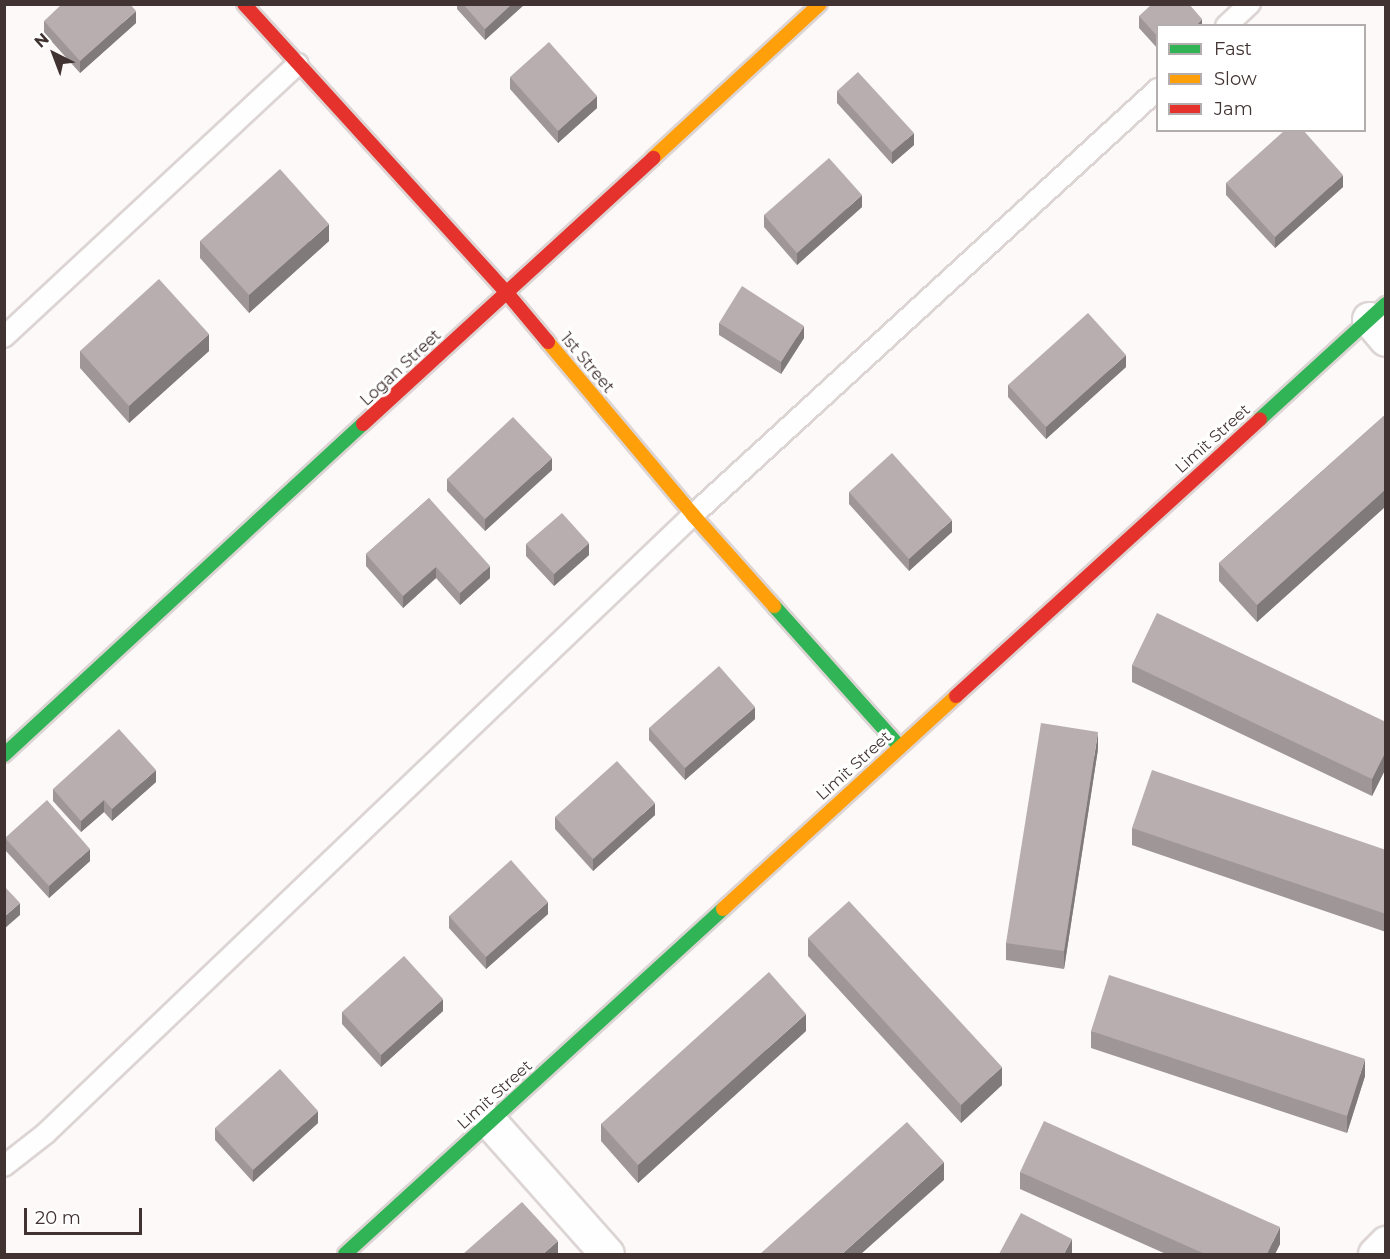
<!DOCTYPE html>
<style>
body{margin:0}
#map{position:relative;width:1390px;height:1259px;overflow:hidden;background:#fdf9f9;font-family:Montserrat,sans-serif}
div>[style]{position:absolute}
[style*='--x']{left:calc(var(--x)*1px);top:calc(var(--y)*1px);width:calc(var(--w)*1px);rotate:calc(var(--a)*1deg)}
.roads{filter:drop-shadow(2px 0 #ddd4d4) drop-shadow(-2px 0 #ddd4d4) drop-shadow(0 2px #ddd4d4) drop-shadow(0 -2px #ddd4d4)}
.lane>*{height:20px;margin:-10px;padding:0 10px;transform-origin:10px;border-radius:10px;background:#fffefe}
.street>*{height:33px;margin:-16.5px;padding:0 16.5px;transform-origin:16.5px;border-radius:16.5px;background:#fffefe}
.fast>*{height:14px;margin:-7px;padding:0 7px;transform-origin:7px;border-radius:7px;background:#30b455}
.slow>*{height:14px;margin:-7px;padding:0 7px;transform-origin:7px;border-radius:7px;background:#ff9f0a}
.jam>*{height:14px;margin:-7px;padding:0 7px;transform-origin:7px;border-radius:7px;background:#e5322d}
.wall>*{inset:0;background:#9e9697}
.shaded-wall>*{inset:0;background:#817a7b}
.building>*{inset:0;background:#b8aeb0}
span{translate:-50% -50%;white-space:nowrap;text-align:center;line-height:1.15;-webkit-text-stroke:6px #fff;paint-order:stroke}
.street-label{font-size:16px;color:#413332}
.frame{position:absolute;inset:0;border:6px solid #413332;pointer-events:none}
.legend{position:absolute;left:1156px;top:24px;width:210px;height:108px;box-sizing:border-box;background:#fff;border:2px solid #b3adad;margin:0;padding:8px 10px;list-style:none;font-size:18px;color:#413332}
.legend li{display:flex;align-items:center;gap:12px;height:30px}
.legend b{width:30px;border:2px solid #b3adad}
.north{position:absolute;left:24px;top:24px;width:60px;height:60px;-webkit-text-stroke:4px #fff;paint-order:stroke;rotate:318deg;font-size:16px;font-weight:700;line-height:24px;text-align:center;color:#413332}
.north::after{content:'';display:block;margin:auto;width:21px;height:27px;background:#413332;clip-path:polygon(50% 0,100% 100%,50% 72%,0 100%)}
.scale{position:absolute;left:24px;top:1208px;width:118px;height:27px;box-sizing:border-box;border:3px solid #413332;border-top:0;padding-left:8px;font-size:18px;line-height:21px;white-space:nowrap;color:#413332;-webkit-text-stroke:4px #fff;paint-order:stroke}
</style>
<div id="map">
<div class="roads">
<div class="lane">
<i style="--x:1226;--y:26;--w:33;--a:-43"></i>
<i style="--x:4;--y:337;--w:401;--a:-42.9"></i>
<i style="--x:4;--y:1166;--w:52;--a:-38"></i>
<i style="--x:45;--y:1134;--w:896;--a:-43.69"></i>
<i style="--x:693;--y:515;--w:631;--a:-42.49"></i>
</div>
<div class="street">
<i style="--x:1369;--y:319;--w:26;--a:50"></i>
<i style="--x:490;--y:1122;--w:176;--a:48.4"></i>
<i style="--x:1375;--y:1254;--w:16;--a:-45"></i>
</div>
<div class="fast">
<i style="--x:1260;--y:419;--w:171;--a:-42.4"></i>
<i style="--x:774;--y:606;--w:189;--a:48.2"></i>
<i style="--x:4;--y:755;--w:488;--a:-42.7"></i>
<i style="--x:345;--y:1254;--w:512;--a:-42.39"></i>
</div>
<div class="slow">
<i style="--x:653;--y:158;--w:227;--a:-42.7"></i>
<i style="--x:548;--y:342;--w:226;--a:50"></i>
<i style="--x:693;--y:515;--w:122;--a:48.3"></i>
<i style="--x:723;--y:909;--w:316;--a:-42.4"></i>
</div>
<div class="jam">
<i style="--x:244;--y:4;--w:391;--a:47.7"></i>
<i style="--x:507;--y:293;--w:64;--a:50.1"></i>
<i style="--x:363;--y:424;--w:394;--a:-42.5"></i>
<i style="--x:956;--y:696;--w:411;--a:-42.3"></i>
</div>
</div>
<div class="wall">
<i style="clip-path:polygon(457px 4px,525px 4px,485px 40px,457px 9px)"></i>
<i style="clip-path:polygon(1139px 16px,1202px 26px,1158px 26px,1158px 49px,1139px 28px)"></i>
<i style="clip-path:polygon(44px 21px,136px 23px,80px 73px,44px 33px)"></i>
<i style="clip-path:polygon(510px 77px,597px 108px,558px 143px,510px 89px)"></i>
<i style="clip-path:polygon(837px 91px,914px 145px,892px 164px,837px 103px)"></i>
<i style="clip-path:polygon(1226px 183px,1343px 187px,1275px 248px,1226px 195px)"></i>
<i style="clip-path:polygon(862px 207px,797px 265px,764px 227px,764px 215px)"></i>
<i style="clip-path:polygon(200px 241px,329px 241px,249px 313px,200px 258px)"></i>
<i style="clip-path:polygon(719px 323px,804px 338px,781px 374px,719px 335px)"></i>
<i style="clip-path:polygon(80px 351px,209px 351px,129px 423px,80px 368px)"></i>
<i style="clip-path:polygon(1126px 367px,1046px 439px,1008px 397px,1008px 385px)"></i>
<i style="clip-path:polygon(1386px 414px,1386px 506px,1257px 622px,1219px 581px,1219px 563px)"></i>
<i style="clip-path:polygon(552px 470px,485px 531px,447px 491px,447px 479px)"></i>
<i style="clip-path:polygon(849px 492px,952px 532px,909px 571px,849px 504px)"></i>
<i style="clip-path:polygon(429px 498px,490px 578px,460px 605px,436px 578px,403px 608px,366px 566px,366px 554px)"></i>
<i style="clip-path:polygon(526px 544px,589px 555px,554px 586px,526px 556px)"></i>
<i style="clip-path:polygon(1132px 665px,1386px 722px,1386px 768px,1372px 796px,1132px 682px)"></i>
<i style="clip-path:polygon(755px 719px,685px 780px,649px 740px,649px 728px)"></i>
<i style="clip-path:polygon(1098px 749px,1064px 969px,1006px 960px,1006px 943px)"></i>
<i style="clip-path:polygon(156px 782px,112px 821px,104px 812px,81px 832px,53px 801px,53px 789px)"></i>
<i style="clip-path:polygon(655px 815px,593px 871px,555px 829px,555px 817px)"></i>
<i style="clip-path:polygon(1132px 828px,1386px 850px,1386px 932px,1132px 845px)"></i>
<i style="clip-path:polygon(5px 838px,90px 861px,49px 898px,5px 850px)"></i>
<i style="clip-path:polygon(548px 914px,486px 969px,449px 928px,449px 916px)"></i>
<i style="clip-path:polygon(808px 938px,1002px 1085px,961px 1123px,808px 956px)"></i>
<i style="clip-path:polygon(443px 1011px,381px 1067px,342px 1024px,342px 1012px)"></i>
<i style="clip-path:polygon(806px 1031px,638px 1183px,601px 1141px,601px 1124px)"></i>
<i style="clip-path:polygon(1091px 1031px,1365px 1076px,1347px 1133px,1091px 1048px)"></i>
<i style="clip-path:polygon(318px 1123px,253px 1182px,215px 1140px,215px 1128px)"></i>
<i style="clip-path:polygon(1020px 1172px,1280px 1244px,1275px 1254px,1166px 1254px,1020px 1189px)"></i>
</div>
<div class="shaded-wall">
<i style="clip-path:polygon(512px 4px,525px 4px,485px 40px,485px 29px)"></i>
<i style="clip-path:polygon(136px 11px,136px 23px,80px 73px,80px 61px)"></i>
<i style="clip-path:polygon(1202px 19px,1202px 26px,1196px 26px)"></i>
<i style="clip-path:polygon(597px 96px,597px 108px,558px 143px,558px 131px)"></i>
<i style="clip-path:polygon(914px 133px,914px 145px,892px 164px,892px 152px)"></i>
<i style="clip-path:polygon(1343px 175px,1343px 187px,1275px 248px,1275px 237px)"></i>
<i style="clip-path:polygon(862px 195px,862px 207px,797px 265px,797px 253px)"></i>
<i style="clip-path:polygon(329px 224px,329px 241px,249px 313px,249px 295px)"></i>
<i style="clip-path:polygon(804px 326px,804px 338px,781px 374px,781px 362px)"></i>
<i style="clip-path:polygon(209px 334px,209px 351px,129px 423px,129px 406px)"></i>
<i style="clip-path:polygon(1126px 355px,1126px 367px,1046px 439px,1046px 427px)"></i>
<i style="clip-path:polygon(552px 458px,552px 470px,485px 531px,485px 519px)"></i>
<i style="clip-path:polygon(1386px 489px,1386px 506px,1257px 622px,1257px 605px)"></i>
<i style="clip-path:polygon(952px 520px,952px 532px,909px 571px,909px 559px)"></i>
<i style="clip-path:polygon(589px 543px,589px 555px,554px 586px,554px 574px)"></i>
<i style="clip-path:polygon(490px 566px,490px 578px,460px 605px,460px 593px)"></i>
<i style="clip-path:polygon(436px 567px,436px 578px,403px 608px,403px 596px)"></i>
<i style="clip-path:polygon(755px 707px,755px 719px,685px 780px,685px 768px)"></i>
<i style="clip-path:polygon(1098px 732px,1098px 749px,1064px 969px,1064px 951px)"></i>
<i style="clip-path:polygon(1386px 751px,1386px 768px,1372px 796px,1372px 779px)"></i>
<i style="clip-path:polygon(156px 770px,156px 782px,112px 821px,112px 809px)"></i>
<i style="clip-path:polygon(104px 800px,104px 812px,81px 832px,81px 821px)"></i>
<i style="clip-path:polygon(655px 803px,655px 815px,593px 871px,593px 859px)"></i>
<i style="clip-path:polygon(90px 849px,90px 861px,49px 898px,49px 886px)"></i>
<i style="clip-path:polygon(548px 902px,548px 914px,486px 969px,486px 957px)"></i>
<i style="clip-path:polygon(20px 903px,20px 915px,4px 929px,4px 917px)"></i>
<i style="clip-path:polygon(443px 999px,443px 1011px,381px 1067px,381px 1055px)"></i>
<i style="clip-path:polygon(806px 1014px,806px 1031px,638px 1183px,638px 1165px)"></i>
<i style="clip-path:polygon(1365px 1059px,1365px 1076px,1347px 1133px,1347px 1116px)"></i>
<i style="clip-path:polygon(1002px 1067px,1002px 1085px,961px 1123px,961px 1105px)"></i>
<i style="clip-path:polygon(318px 1111px,318px 1123px,253px 1182px,253px 1170px)"></i>
<i style="clip-path:polygon(944px 1162px,944px 1180px,861px 1254px,842px 1254px)"></i>
<i style="clip-path:polygon(1280px 1227px,1280px 1244px,1275px 1254px,1267px 1254px)"></i>
<i style="clip-path:polygon(1072px 1239px,1072px 1254px,1064px 1254px)"></i>
<i style="clip-path:polygon(558px 1241px,558px 1254px,543px 1254px)"></i>
</div>
<div class="building">
<i style="clip-path:polygon(62px 4px,130px 4px,136px 11px,80px 61px,44px 21px)"></i>
<i style="clip-path:polygon(463px 4px,512px 4px,485px 29px)"></i>
<i style="clip-path:polygon(1152px 4px,1189px 4px,1202px 19px,1196px 26px,1158px 26px,1158px 37px,1139px 16px)"></i>
<i style="clip-path:polygon(549px 42px,597px 96px,558px 131px,510px 77px)"></i>
<i style="clip-path:polygon(858px 72px,914px 133px,892px 152px,837px 91px)"></i>
<i style="clip-path:polygon(1285px 130px,1303px 130px,1343px 175px,1275px 237px,1226px 183px)"></i>
<i style="clip-path:polygon(829px 158px,862px 195px,797px 253px,764px 215px)"></i>
<i style="clip-path:polygon(280px 169px,329px 224px,249px 295px,200px 241px)"></i>
<i style="clip-path:polygon(159px 279px,209px 334px,129px 406px,80px 351px)"></i>
<i style="clip-path:polygon(742px 286px,804px 326px,781px 362px,719px 323px)"></i>
<i style="clip-path:polygon(1088px 313px,1126px 355px,1046px 427px,1008px 385px)"></i>
<i style="clip-path:polygon(1386px 414px,1386px 489px,1257px 605px,1219px 563px)"></i>
<i style="clip-path:polygon(513px 417px,552px 458px,485px 519px,447px 479px)"></i>
<i style="clip-path:polygon(892px 453px,952px 520px,909px 559px,849px 492px)"></i>
<i style="clip-path:polygon(429px 498px,490px 566px,460px 593px,436px 567px,403px 596px,366px 554px)"></i>
<i style="clip-path:polygon(562px 513px,589px 543px,554px 574px,526px 544px)"></i>
<i style="clip-path:polygon(1157px 613px,1386px 722px,1386px 751px,1372px 779px,1132px 665px)"></i>
<i style="clip-path:polygon(719px 666px,755px 707px,685px 768px,649px 728px)"></i>
<i style="clip-path:polygon(1041px 723px,1098px 732px,1064px 951px,1006px 943px)"></i>
<i style="clip-path:polygon(119px 729px,156px 770px,112px 809px,104px 800px,81px 821px,53px 789px)"></i>
<i style="clip-path:polygon(617px 761px,655px 803px,593px 859px,555px 817px)"></i>
<i style="clip-path:polygon(1152px 770px,1386px 850px,1386px 914px,1132px 828px)"></i>
<i style="clip-path:polygon(47px 800px,90px 849px,49px 886px,5px 838px)"></i>
<i style="clip-path:polygon(511px 860px,548px 902px,486px 957px,449px 916px)"></i>
<i style="clip-path:polygon(4px 886px,20px 903px,4px 917px)"></i>
<i style="clip-path:polygon(849px 901px,1002px 1067px,961px 1105px,808px 938px)"></i>
<i style="clip-path:polygon(404px 956px,443px 999px,381px 1055px,342px 1012px)"></i>
<i style="clip-path:polygon(769px 972px,806px 1014px,638px 1165px,601px 1124px)"></i>
<i style="clip-path:polygon(1109px 975px,1365px 1059px,1347px 1116px,1091px 1031px)"></i>
<i style="clip-path:polygon(280px 1069px,318px 1111px,253px 1170px,215px 1128px)"></i>
<i style="clip-path:polygon(1044px 1121px,1280px 1227px,1267px 1254px,1205px 1254px,1020px 1172px)"></i>
<i style="clip-path:polygon(907px 1122px,944px 1162px,842px 1254px,760px 1254px)"></i>
<i style="clip-path:polygon(522px 1202px,558px 1241px,543px 1254px,463px 1254px)"></i>
<i style="clip-path:polygon(1021px 1213px,1072px 1239px,1064px 1254px,999px 1254px)"></i>
</div>
<div class="street-label">
<span style="left:587px;top:363px;rotate:50deg">1st Street</span>
<span style="left:401px;top:368px;rotate:-43deg">Logan Street</span>
<span style="left:1213px;top:439px;rotate:-42deg">Limit Street</span>
<span style="left:854px;top:766px;rotate:-42deg">Limit Street</span>
<span style="left:495px;top:1095px;rotate:-42deg">Limit Street</span>
</div>
<div class="frame"></div>
<ul class="legend">
<li><b style="height:8px;background:#30b455"></b>Fast</li>
<li><b style="height:8px;background:#ff9f0a"></b>Slow</li>
<li><b style="height:8px;background:#e5322d"></b>Jam</li>
</ul>
<div class="north">N</div>
<div class="scale">20 m</div>
</div>
